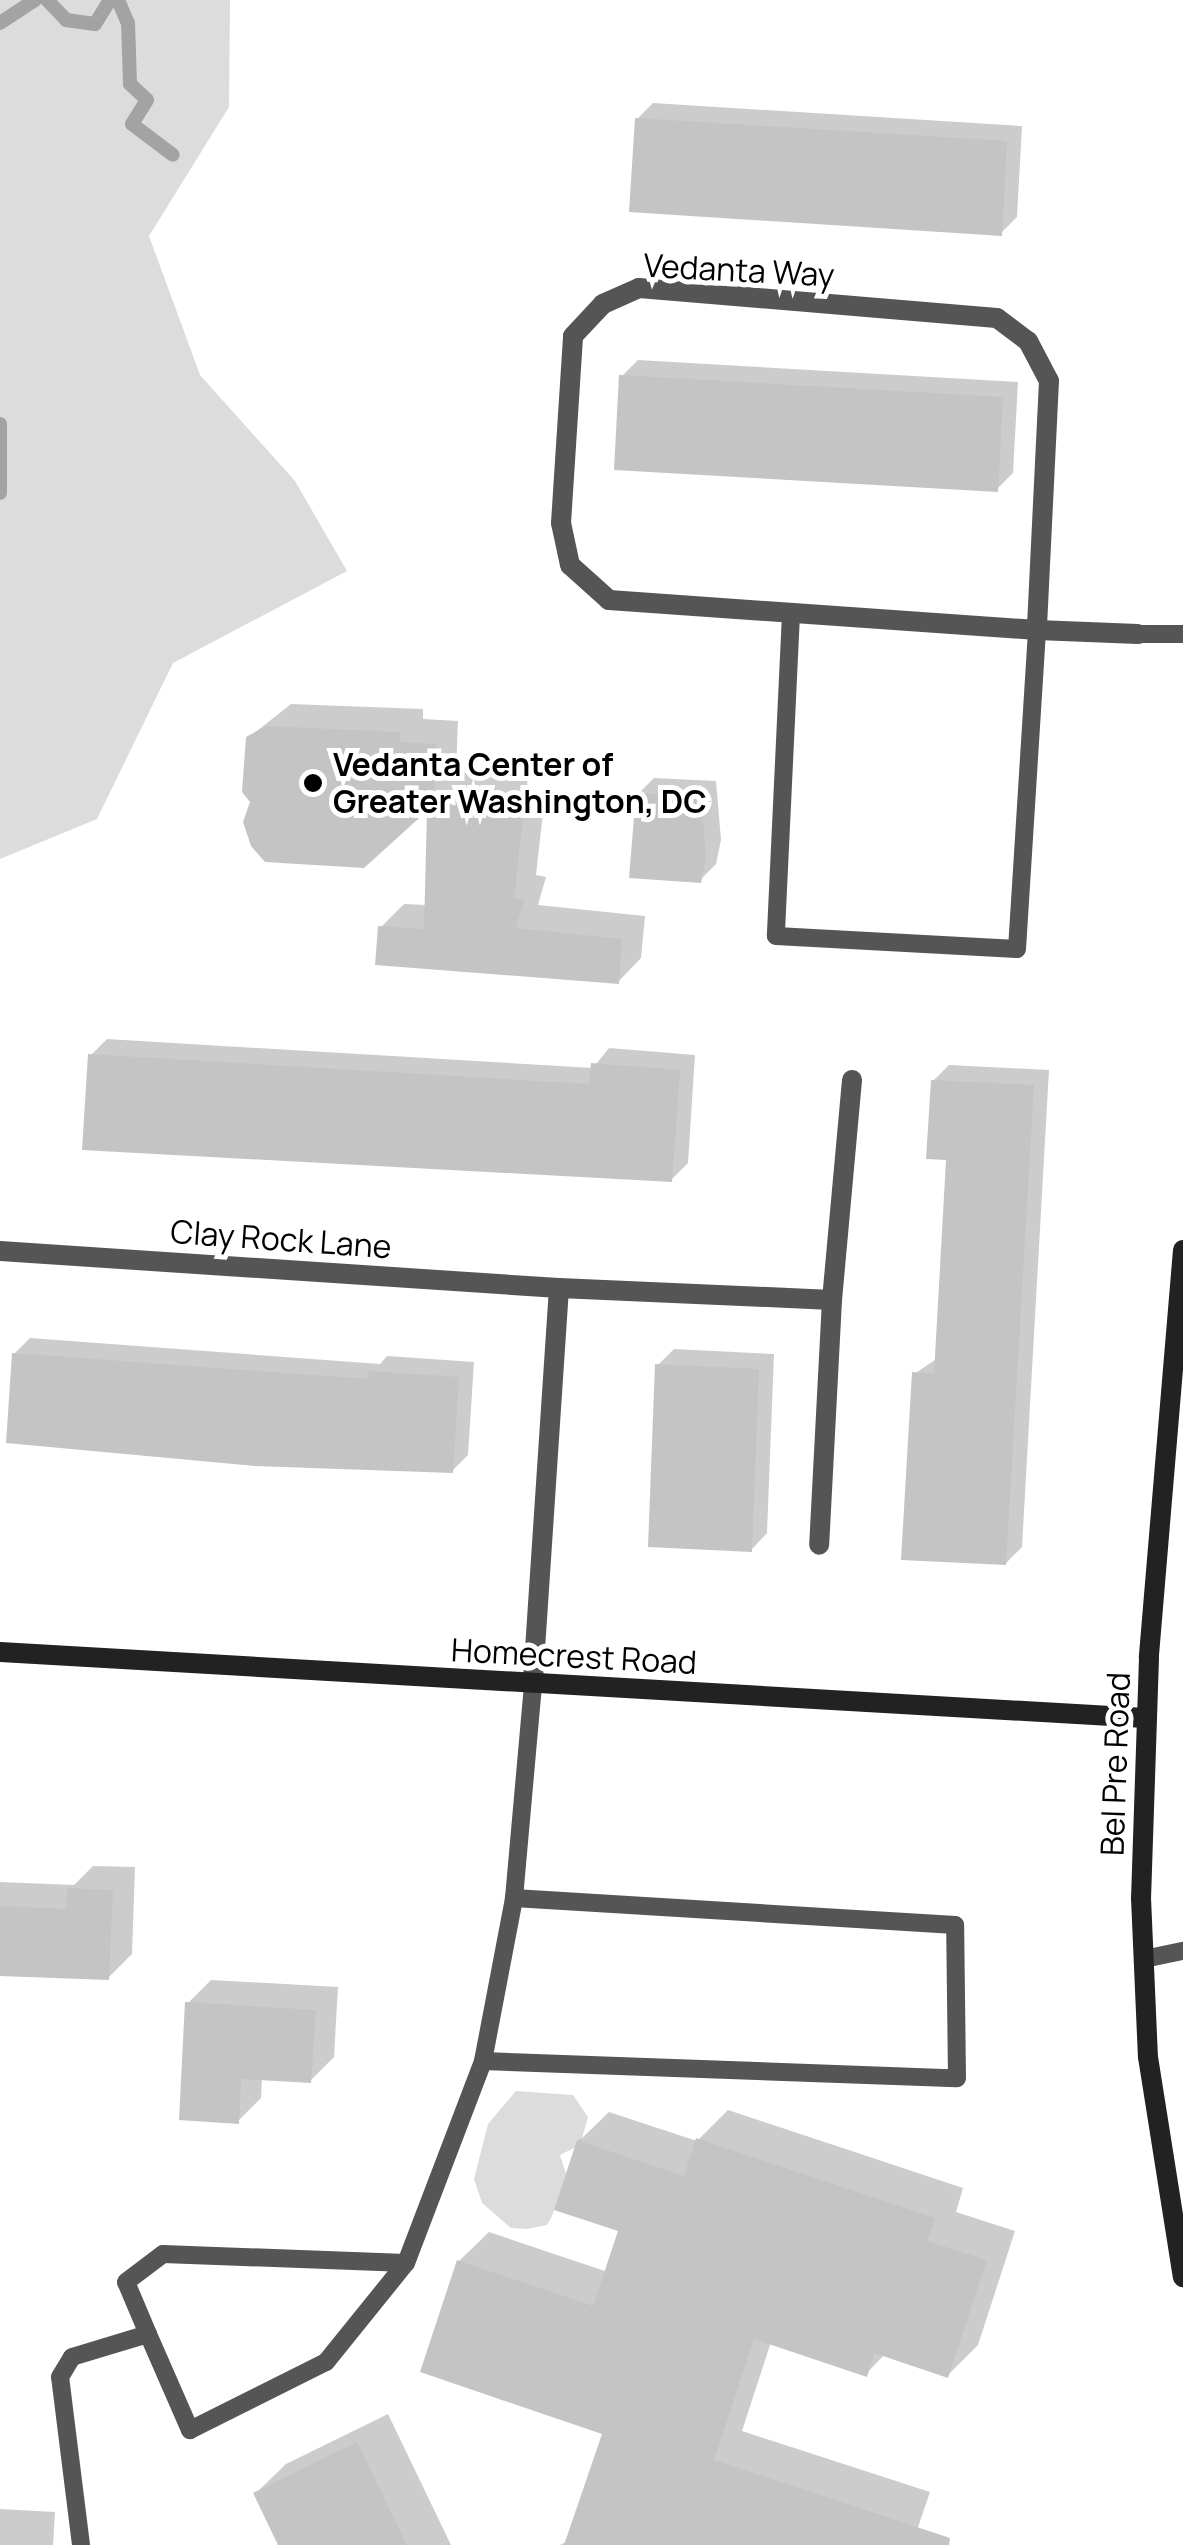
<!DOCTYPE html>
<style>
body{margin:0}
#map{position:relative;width:1183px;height:2545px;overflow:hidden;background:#fff;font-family:Manrope,sans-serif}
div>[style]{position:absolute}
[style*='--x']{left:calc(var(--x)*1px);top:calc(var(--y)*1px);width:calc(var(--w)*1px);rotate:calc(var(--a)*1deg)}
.green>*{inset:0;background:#dcdcdc}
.shadow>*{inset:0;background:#0003}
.stream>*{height:14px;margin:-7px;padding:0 7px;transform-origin:7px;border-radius:7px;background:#a3a3a3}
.building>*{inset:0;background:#c4c4c4}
.lane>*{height:18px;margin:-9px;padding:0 9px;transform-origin:9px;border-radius:9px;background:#555}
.street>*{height:20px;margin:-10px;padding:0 10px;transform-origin:10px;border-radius:10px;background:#555}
.secondary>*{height:20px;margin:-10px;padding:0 10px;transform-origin:10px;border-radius:10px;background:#222}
.dots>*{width:28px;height:28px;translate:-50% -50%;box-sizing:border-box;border:5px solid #fff;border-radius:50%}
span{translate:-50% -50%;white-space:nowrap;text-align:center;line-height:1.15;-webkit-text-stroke:10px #fff;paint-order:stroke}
.street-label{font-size:32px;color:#000}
.poi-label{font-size:32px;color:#000;font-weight:700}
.left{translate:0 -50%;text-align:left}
</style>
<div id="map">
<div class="green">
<i style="clip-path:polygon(0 0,230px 0,229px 107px,149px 236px,200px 375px,295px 481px,347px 571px,173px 663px,97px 819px,0 859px)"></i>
<i style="clip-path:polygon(516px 2091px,573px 2095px,588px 2117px,580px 2145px,560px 2155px,567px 2177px,552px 2216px,547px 2225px,527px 2229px,511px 2228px,482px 2203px,474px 2179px,488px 2124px)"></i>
</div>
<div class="shadow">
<i style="clip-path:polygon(653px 103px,1022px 126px,1017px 217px,1001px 233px,637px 119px)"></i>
<i style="clip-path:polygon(638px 360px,1018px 382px,1013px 473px,997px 489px,622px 376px)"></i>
<i style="clip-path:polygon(291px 704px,423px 709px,423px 719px,458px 721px,456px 772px,527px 777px,528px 794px,545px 795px,536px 875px,546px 877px,538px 905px,645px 916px,641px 958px,618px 982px,380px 928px,404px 904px,427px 905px,430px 805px,253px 801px,248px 738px)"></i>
<i style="clip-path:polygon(654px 778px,716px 781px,721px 840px,716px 864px,700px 880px,638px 794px)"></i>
<i style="clip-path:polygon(107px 1039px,593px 1068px,609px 1048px,695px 1055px,688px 1163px,671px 1180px,90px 1056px)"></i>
<i style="clip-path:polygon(949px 1065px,1049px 1070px,1022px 1547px,1006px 1563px,914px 1374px,938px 1358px,949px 1158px,933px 1081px)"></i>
<i style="clip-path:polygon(30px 1338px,380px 1364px,387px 1356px,474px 1362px,468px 1455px,452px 1471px,14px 1354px)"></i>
<i style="clip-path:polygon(674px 1349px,774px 1354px,767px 1533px,751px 1550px,658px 1365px)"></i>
<i style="clip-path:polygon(93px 1866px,135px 1867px,132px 1954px,108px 1978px,0 1973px,0 1882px,74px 1885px)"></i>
<i style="clip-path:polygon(211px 1980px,338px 1987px,334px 2057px,310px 2081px,262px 2078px,261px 2098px,238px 2121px,188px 2003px)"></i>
<i style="clip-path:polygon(728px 2110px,963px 2188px,956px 2212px,1015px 2231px,978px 2345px,948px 2375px,885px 2354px,866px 2374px,771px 2342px,742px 2431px,930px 2492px,912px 2545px,560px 2545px,568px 2541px,605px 2432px,459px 2261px,489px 2232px,605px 2271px,621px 2230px,579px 2141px,609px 2112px,697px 2141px)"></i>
<i style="clip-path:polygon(388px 2414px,451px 2545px,281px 2545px,256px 2493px,286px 2464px)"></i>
<i style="clip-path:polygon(0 2509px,55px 2512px,53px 2545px,0 2545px)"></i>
</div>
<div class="stream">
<i style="--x:47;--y:0;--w:28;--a:46"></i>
<i style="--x:66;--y:20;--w:29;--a:8"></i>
<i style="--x:95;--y:24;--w:28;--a:-58"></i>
<i style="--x:118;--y:0;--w:25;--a:67"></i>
<i style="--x:128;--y:23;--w:61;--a:88.1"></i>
<i style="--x:130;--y:84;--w:23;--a:43"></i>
<i style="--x:147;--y:100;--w:28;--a:122"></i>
<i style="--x:132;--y:124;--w:51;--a:37.1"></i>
<i style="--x:0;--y:23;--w:42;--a:-33.3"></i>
<i style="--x:0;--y:424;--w:69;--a:90"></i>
</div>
<div class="building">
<i style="clip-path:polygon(635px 118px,1007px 141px,1002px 236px,629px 212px)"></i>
<i style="clip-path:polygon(619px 375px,1003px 397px,998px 492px,614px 470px)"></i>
<i style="clip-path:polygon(266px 726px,400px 732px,400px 742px,436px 744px,434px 795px,504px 799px,505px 817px,523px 818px,514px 898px,524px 900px,516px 928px,622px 939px,619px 984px,375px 965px,378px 926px,424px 929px,427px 811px,364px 868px,265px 862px,251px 846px,243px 822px,250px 802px,242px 792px,246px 737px)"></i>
<i style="clip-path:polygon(636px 793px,701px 796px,706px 858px,701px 883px,629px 878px)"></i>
<i style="clip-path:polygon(88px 1054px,589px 1084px,591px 1063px,680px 1070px,672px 1182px,82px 1150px)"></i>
<i style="clip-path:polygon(931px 1080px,1034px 1085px,1006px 1565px,901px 1560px,912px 1372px,934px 1374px,946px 1160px,926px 1159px)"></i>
<i style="clip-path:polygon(12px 1353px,368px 1379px,368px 1371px,459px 1377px,453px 1473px,255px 1466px,6px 1443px)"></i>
<i style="clip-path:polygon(655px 1364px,759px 1369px,752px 1552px,648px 1547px)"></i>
<i style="clip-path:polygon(67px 1888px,113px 1890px,109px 1980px,0 1976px,0 1906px,66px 1909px)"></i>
<i style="clip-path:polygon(185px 2002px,316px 2010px,311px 2083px,241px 2079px,239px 2124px,179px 2120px)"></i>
<i style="clip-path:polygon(696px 2138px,935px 2218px,927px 2241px,987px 2260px,948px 2378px,874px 2353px,867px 2377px,754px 2339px,714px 2460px,950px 2538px,949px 2545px,564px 2545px,602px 2434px,420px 2372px,457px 2260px,593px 2306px,618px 2231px,554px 2210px,577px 2140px,684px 2176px)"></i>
<i style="clip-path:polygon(357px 2442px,407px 2545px,278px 2545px,253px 2493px)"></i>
</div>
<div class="lane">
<i style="--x:791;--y:614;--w:322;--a:92.7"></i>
<i style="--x:776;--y:936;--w:241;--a:3.1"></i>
<i style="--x:1017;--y:949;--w:320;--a:-86.4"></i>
<i style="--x:1138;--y:634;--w:45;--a:0"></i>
<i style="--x:1144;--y:1959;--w:40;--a:-12"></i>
<i style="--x:483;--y:2061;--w:474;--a:2.1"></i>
<i style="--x:957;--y:2078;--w:153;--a:-90.7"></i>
<i style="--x:955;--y:1925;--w:442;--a:-176.5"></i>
<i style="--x:148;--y:2334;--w:56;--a:-112.9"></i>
<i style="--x:126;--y:2282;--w:46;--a:-37.1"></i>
<i style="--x:163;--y:2254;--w:243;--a:2.1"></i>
<i style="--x:81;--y:2545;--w:169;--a:-97.1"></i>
<i style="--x:60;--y:2377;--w:23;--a:-59"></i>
<i style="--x:72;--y:2357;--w:79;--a:-16.8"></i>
<i style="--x:148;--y:2334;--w:105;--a:66.4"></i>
<i style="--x:190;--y:2430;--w:152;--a:-26.6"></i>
<i style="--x:326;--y:2362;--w:127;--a:-51.1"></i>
<i style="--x:406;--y:2263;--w:216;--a:-69.1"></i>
<i style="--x:483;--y:2061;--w:166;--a:-79.2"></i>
<i style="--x:514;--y:1898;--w:216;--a:-84.9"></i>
</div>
<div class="street">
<i style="--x:639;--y:288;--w:359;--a:4.8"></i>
<i style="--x:997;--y:318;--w:39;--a:37"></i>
<i style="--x:1028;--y:341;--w:45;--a:62.3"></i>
<i style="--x:1049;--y:381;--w:249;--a:92.8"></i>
<i style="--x:1037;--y:630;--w:429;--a:-176"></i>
<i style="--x:609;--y:600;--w:52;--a:-138.1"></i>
<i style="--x:570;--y:565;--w:43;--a:-102.1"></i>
<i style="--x:561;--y:523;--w:187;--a:-86.3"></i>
<i style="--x:573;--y:336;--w:44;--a:-46.8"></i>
<i style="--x:603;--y:304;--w:39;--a:-24"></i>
<i style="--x:1037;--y:630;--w:101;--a:2.3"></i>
<i style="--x:0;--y:1251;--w:560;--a:3.79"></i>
<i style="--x:559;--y:1288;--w:396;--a:93.8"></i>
<i style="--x:559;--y:1288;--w:273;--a:2.5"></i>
<i style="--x:832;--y:1300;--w:245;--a:93"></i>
<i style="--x:832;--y:1300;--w:221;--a:-84.8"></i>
</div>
<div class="secondary">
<i style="--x:1183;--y:1250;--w:409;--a:94.8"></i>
<i style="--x:1149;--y:1658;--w:240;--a:91.9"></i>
<i style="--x:1141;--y:1898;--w:159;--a:87.5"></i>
<i style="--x:1148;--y:2057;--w:223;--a:81"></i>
<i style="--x:0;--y:1652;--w:1147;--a:3.3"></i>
</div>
<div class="dots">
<i style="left:313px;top:783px;background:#000"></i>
</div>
<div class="street-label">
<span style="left:739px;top:270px;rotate:3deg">Vedanta Way</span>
<span style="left:281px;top:1239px;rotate:4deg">Clay Rock Lane</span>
<span style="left:574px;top:1656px;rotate:3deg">Homecrest Road</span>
<span style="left:1115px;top:1764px;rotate:-88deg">Bel Pre Road</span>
</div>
<div class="poi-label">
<span class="left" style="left:333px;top:783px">Vedanta Center of<br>Greater Washington, DC</span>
</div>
</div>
